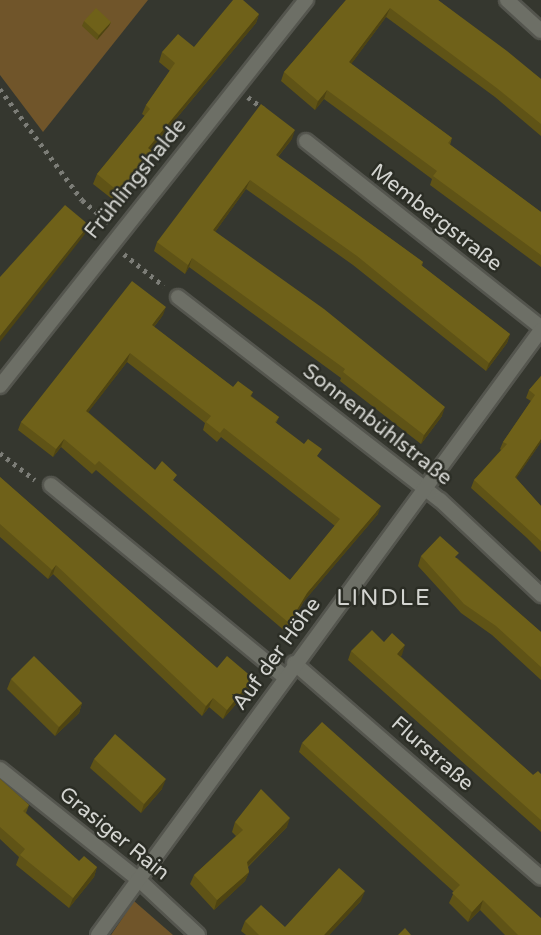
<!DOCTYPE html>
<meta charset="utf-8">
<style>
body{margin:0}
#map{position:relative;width:541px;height:935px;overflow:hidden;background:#35372f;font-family:"Varela Round",sans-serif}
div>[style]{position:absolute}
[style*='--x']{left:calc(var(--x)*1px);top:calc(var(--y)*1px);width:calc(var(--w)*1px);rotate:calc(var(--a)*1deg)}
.green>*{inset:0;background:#70552a}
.path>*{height:4.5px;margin-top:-2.25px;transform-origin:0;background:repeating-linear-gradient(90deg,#7c7d77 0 3.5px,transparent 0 8.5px)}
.roads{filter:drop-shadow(2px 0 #54554e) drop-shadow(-2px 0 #54554e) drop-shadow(0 2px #54554e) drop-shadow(0 -2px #54554e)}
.street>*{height:14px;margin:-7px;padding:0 7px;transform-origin:7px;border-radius:7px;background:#6d6f66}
.wall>*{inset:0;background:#5f5316}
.shaded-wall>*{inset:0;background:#4e4412}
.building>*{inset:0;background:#6f6119}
span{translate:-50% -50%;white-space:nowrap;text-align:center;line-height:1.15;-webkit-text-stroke:5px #2b2d25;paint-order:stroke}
.street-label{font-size:21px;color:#d3d4d0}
.neighbourhood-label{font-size:23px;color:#d3d4d0;letter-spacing:2px}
</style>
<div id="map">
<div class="green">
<i style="clip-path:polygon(0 0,148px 0,43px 132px,0 75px)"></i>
<i style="clip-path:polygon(134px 901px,173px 935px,111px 935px)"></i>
</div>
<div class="path">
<i style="--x:0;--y:89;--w:138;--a:53.5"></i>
<i style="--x:82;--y:200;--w:35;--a:40"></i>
<i style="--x:248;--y:97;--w:20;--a:37"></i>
<i style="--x:124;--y:254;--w:51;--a:38.7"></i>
<i style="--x:0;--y:453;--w:44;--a:37.6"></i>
</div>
<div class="roads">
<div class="street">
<i style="--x:507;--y:0;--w:46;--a:42.4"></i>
<i style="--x:306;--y:141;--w:300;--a:38.4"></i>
<i style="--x:178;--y:297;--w:331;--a:37.8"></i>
<i style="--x:440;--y:500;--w:139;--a:43.2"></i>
<i style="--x:0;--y:386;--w:493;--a:-51.6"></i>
<i style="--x:51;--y:485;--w:303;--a:39.4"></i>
<i style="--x:294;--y:663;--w:327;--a:41"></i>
<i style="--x:0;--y:769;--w:176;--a:38.6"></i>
<i style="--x:138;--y:879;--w:82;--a:43"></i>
<i style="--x:98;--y:935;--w:750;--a:-53.79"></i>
</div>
</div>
<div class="wall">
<i style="clip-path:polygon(346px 0,438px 0,541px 79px,541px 136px,495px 97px,386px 17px,351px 64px,452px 138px,450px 145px,541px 212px,541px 267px,430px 185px,432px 179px,324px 99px,315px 110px,281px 81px,284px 72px)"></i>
<i style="clip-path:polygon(259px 14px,256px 23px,150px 150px,149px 161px,116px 202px,93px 184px,97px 174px,145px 116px,142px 114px,146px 105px,170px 71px,159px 62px,162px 52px,194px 47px)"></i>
<i style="clip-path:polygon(84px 21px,111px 22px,109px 26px,97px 40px,82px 26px)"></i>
<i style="clip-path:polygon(292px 139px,278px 157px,423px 262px,422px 266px,510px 334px,507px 343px,486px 371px,353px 265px,246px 189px,215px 232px,442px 416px,421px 444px,340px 381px,341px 378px,189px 267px,185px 274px,154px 251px,157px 242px)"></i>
<i style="clip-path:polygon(evenodd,163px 315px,154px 327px,233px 387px,253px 392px,251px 396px,279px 417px,276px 423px,319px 458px,378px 514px,304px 601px,286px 632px,96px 470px,92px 474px,61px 447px,53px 457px,18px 430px,21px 422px,163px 315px,127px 362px,205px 423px,203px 430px,217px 442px,221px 437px,335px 526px,290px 580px,175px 482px,155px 470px,88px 412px,127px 362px)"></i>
<i style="clip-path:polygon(541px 376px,541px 442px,516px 478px,541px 506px,541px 552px,527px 538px,471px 488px,474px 480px,501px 450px,500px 449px,503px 442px,531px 401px,526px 398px,529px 390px)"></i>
<i style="clip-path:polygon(0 477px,217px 668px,250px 688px,223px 719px,209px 707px,202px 716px,53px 574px,48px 579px,0 537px)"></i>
<i style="clip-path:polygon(421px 556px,457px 558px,541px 632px,541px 680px,492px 635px,461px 613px,418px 566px)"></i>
<i style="clip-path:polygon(384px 642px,402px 655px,400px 656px,533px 775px,541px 774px,541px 832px,348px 660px,351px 651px)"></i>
<i style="clip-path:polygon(11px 679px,82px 703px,79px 713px,55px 736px,7px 689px)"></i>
<i style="clip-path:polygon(302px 743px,541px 935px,505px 935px,480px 910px,468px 922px,449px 903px,454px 892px,299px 752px)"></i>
<i style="clip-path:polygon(94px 759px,162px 789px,141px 813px,90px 768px)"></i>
<i style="clip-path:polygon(0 779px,29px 805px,26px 813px,79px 861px,97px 867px,94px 877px,69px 908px,16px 865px,19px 857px,0 839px)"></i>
<i style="clip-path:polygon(235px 822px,287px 827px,248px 867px,249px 872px,245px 881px,214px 910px,190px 884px,194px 875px,236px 836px,232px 832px)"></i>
<i style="clip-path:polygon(361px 901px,329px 935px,246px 935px,241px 931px,245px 921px,285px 927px)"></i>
</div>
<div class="shaded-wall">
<i style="clip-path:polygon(390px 8px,386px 17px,346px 71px,349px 62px)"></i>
<i style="clip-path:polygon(259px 14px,256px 23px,144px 157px,148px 148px)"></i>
<i style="clip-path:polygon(111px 22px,109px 26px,97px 40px,99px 35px)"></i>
<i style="clip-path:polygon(327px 90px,324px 99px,315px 110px,318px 101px)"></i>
<i style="clip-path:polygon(295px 130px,292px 139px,272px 164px,276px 155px)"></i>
<i style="clip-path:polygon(152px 151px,149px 161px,116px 202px,119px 192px)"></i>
<i style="clip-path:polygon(250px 180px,246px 189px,210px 239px,213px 230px)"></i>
<i style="clip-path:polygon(89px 225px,85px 234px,0 342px,0 336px)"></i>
<i style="clip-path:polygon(192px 258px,189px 267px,185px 274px,188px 265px)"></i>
<i style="clip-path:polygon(166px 307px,163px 315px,149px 333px,152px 325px)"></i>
<i style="clip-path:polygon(510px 334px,507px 343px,486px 371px,489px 363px)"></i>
<i style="clip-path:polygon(130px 353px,127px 362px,83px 419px,86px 411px)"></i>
<i style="clip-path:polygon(445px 407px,442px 416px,421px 444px,424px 435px)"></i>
<i style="clip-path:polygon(64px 439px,61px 447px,53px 457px,56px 449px)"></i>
<i style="clip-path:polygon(541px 439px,541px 442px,512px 484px,515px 477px)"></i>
<i style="clip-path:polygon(381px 506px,378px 514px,304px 601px,286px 632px,289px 623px,307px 593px)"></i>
<i style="clip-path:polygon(56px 565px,53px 574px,48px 579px,52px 570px)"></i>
<i style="clip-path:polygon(405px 645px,402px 655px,394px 663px,397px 654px)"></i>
<i style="clip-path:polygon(253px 678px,250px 688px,223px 719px,227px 710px)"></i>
<i style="clip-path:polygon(213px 698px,209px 707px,202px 716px,206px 706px)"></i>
<i style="clip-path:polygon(82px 703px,79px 713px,55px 736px,59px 727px)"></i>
<i style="clip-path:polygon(166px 779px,162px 789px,141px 813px,144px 804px)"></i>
<i style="clip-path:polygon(290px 818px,287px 827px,243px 871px,247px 862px)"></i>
<i style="clip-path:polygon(97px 867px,94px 877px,69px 908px,73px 898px)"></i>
<i style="clip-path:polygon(249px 872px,245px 881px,214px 910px,217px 900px)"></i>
<i style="clip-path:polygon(365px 891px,361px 901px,329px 935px,324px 935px)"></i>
<i style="clip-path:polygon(483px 900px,480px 910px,468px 922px,472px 912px)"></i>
</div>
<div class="building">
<i style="clip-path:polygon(233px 0,243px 0,259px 14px,148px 148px,152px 151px,119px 192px,97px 174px,150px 109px,146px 105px,175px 63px,162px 52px,178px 34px,194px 47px)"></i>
<i style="clip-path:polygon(346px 0,438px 0,507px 51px,541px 79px,541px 124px,498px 89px,390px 8px,349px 62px,452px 138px,448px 143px,541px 212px,541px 255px,433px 176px,437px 171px,327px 90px,318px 101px,284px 72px)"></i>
<i style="clip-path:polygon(96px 8px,111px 22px,99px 35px,84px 21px)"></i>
<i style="clip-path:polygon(261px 104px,295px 130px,276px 155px,423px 262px,421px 265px,510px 334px,489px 363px,357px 256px,250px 180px,213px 230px,324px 309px,445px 407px,424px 435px,343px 372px,345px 369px,192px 258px,188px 265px,157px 242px)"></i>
<i style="clip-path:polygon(65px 205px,89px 225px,0 336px,0 277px)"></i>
<i style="clip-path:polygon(evenodd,132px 281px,166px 307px,152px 325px,233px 387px,238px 381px,253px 392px,250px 396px,279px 417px,275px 422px,304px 444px,308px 439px,322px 449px,317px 456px,381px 506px,307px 593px,289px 623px,99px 461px,95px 465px,64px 439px,56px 449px,21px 422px,132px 281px,130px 353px,211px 416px,206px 422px,220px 433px,224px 428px,340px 519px,290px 580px,173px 480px,177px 475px,162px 461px,155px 470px,86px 411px,130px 353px)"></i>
<i style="clip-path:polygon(541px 376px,541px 439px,515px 477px,541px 506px,541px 541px,474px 480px,507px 444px,503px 442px,535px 395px,529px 390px)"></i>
<i style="clip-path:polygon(0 477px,217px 668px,227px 656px,253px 678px,227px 710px,213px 698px,206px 706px,56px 565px,52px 570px,0 524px)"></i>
<i style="clip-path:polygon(440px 536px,459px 553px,455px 557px,541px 632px,541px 667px,496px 626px,464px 604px,421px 556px)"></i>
<i style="clip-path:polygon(372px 630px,384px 642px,392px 633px,405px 645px,397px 654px,533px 775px,538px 771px,541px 774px,541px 820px,351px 651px)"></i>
<i style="clip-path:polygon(34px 656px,82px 703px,59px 727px,11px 679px)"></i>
<i style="clip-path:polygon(322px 722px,541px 918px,541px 935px,518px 935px,483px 900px,472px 912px,452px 893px,460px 885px,302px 743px)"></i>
<i style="clip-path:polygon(115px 734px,166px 779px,144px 804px,94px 759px)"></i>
<i style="clip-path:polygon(0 779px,29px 805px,23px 811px,79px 861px,84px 856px,97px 867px,73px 898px,20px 855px,25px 849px,0 827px)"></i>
<i style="clip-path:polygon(261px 789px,290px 818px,247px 862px,249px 872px,217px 900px,194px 875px,243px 830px,235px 822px)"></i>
<i style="clip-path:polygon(339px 868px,365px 891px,324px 935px,259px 935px,245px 921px,261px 905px,285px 927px)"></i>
<i style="clip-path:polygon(405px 928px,411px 935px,398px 935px)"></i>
</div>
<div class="street-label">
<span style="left:136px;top:179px;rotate:-51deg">Frühlingshalde</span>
<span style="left:436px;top:218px;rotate:38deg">Membergstraße</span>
<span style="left:377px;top:425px;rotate:38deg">Sonnenbühlstraße</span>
<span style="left:277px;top:654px;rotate:-54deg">Auf der Höhe</span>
<span style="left:432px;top:754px;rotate:41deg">Flurstraße</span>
<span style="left:114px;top:834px;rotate:39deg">Grasiger Rain</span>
</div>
<div class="neighbourhood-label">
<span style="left:384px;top:598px">LINDLE</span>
</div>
</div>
